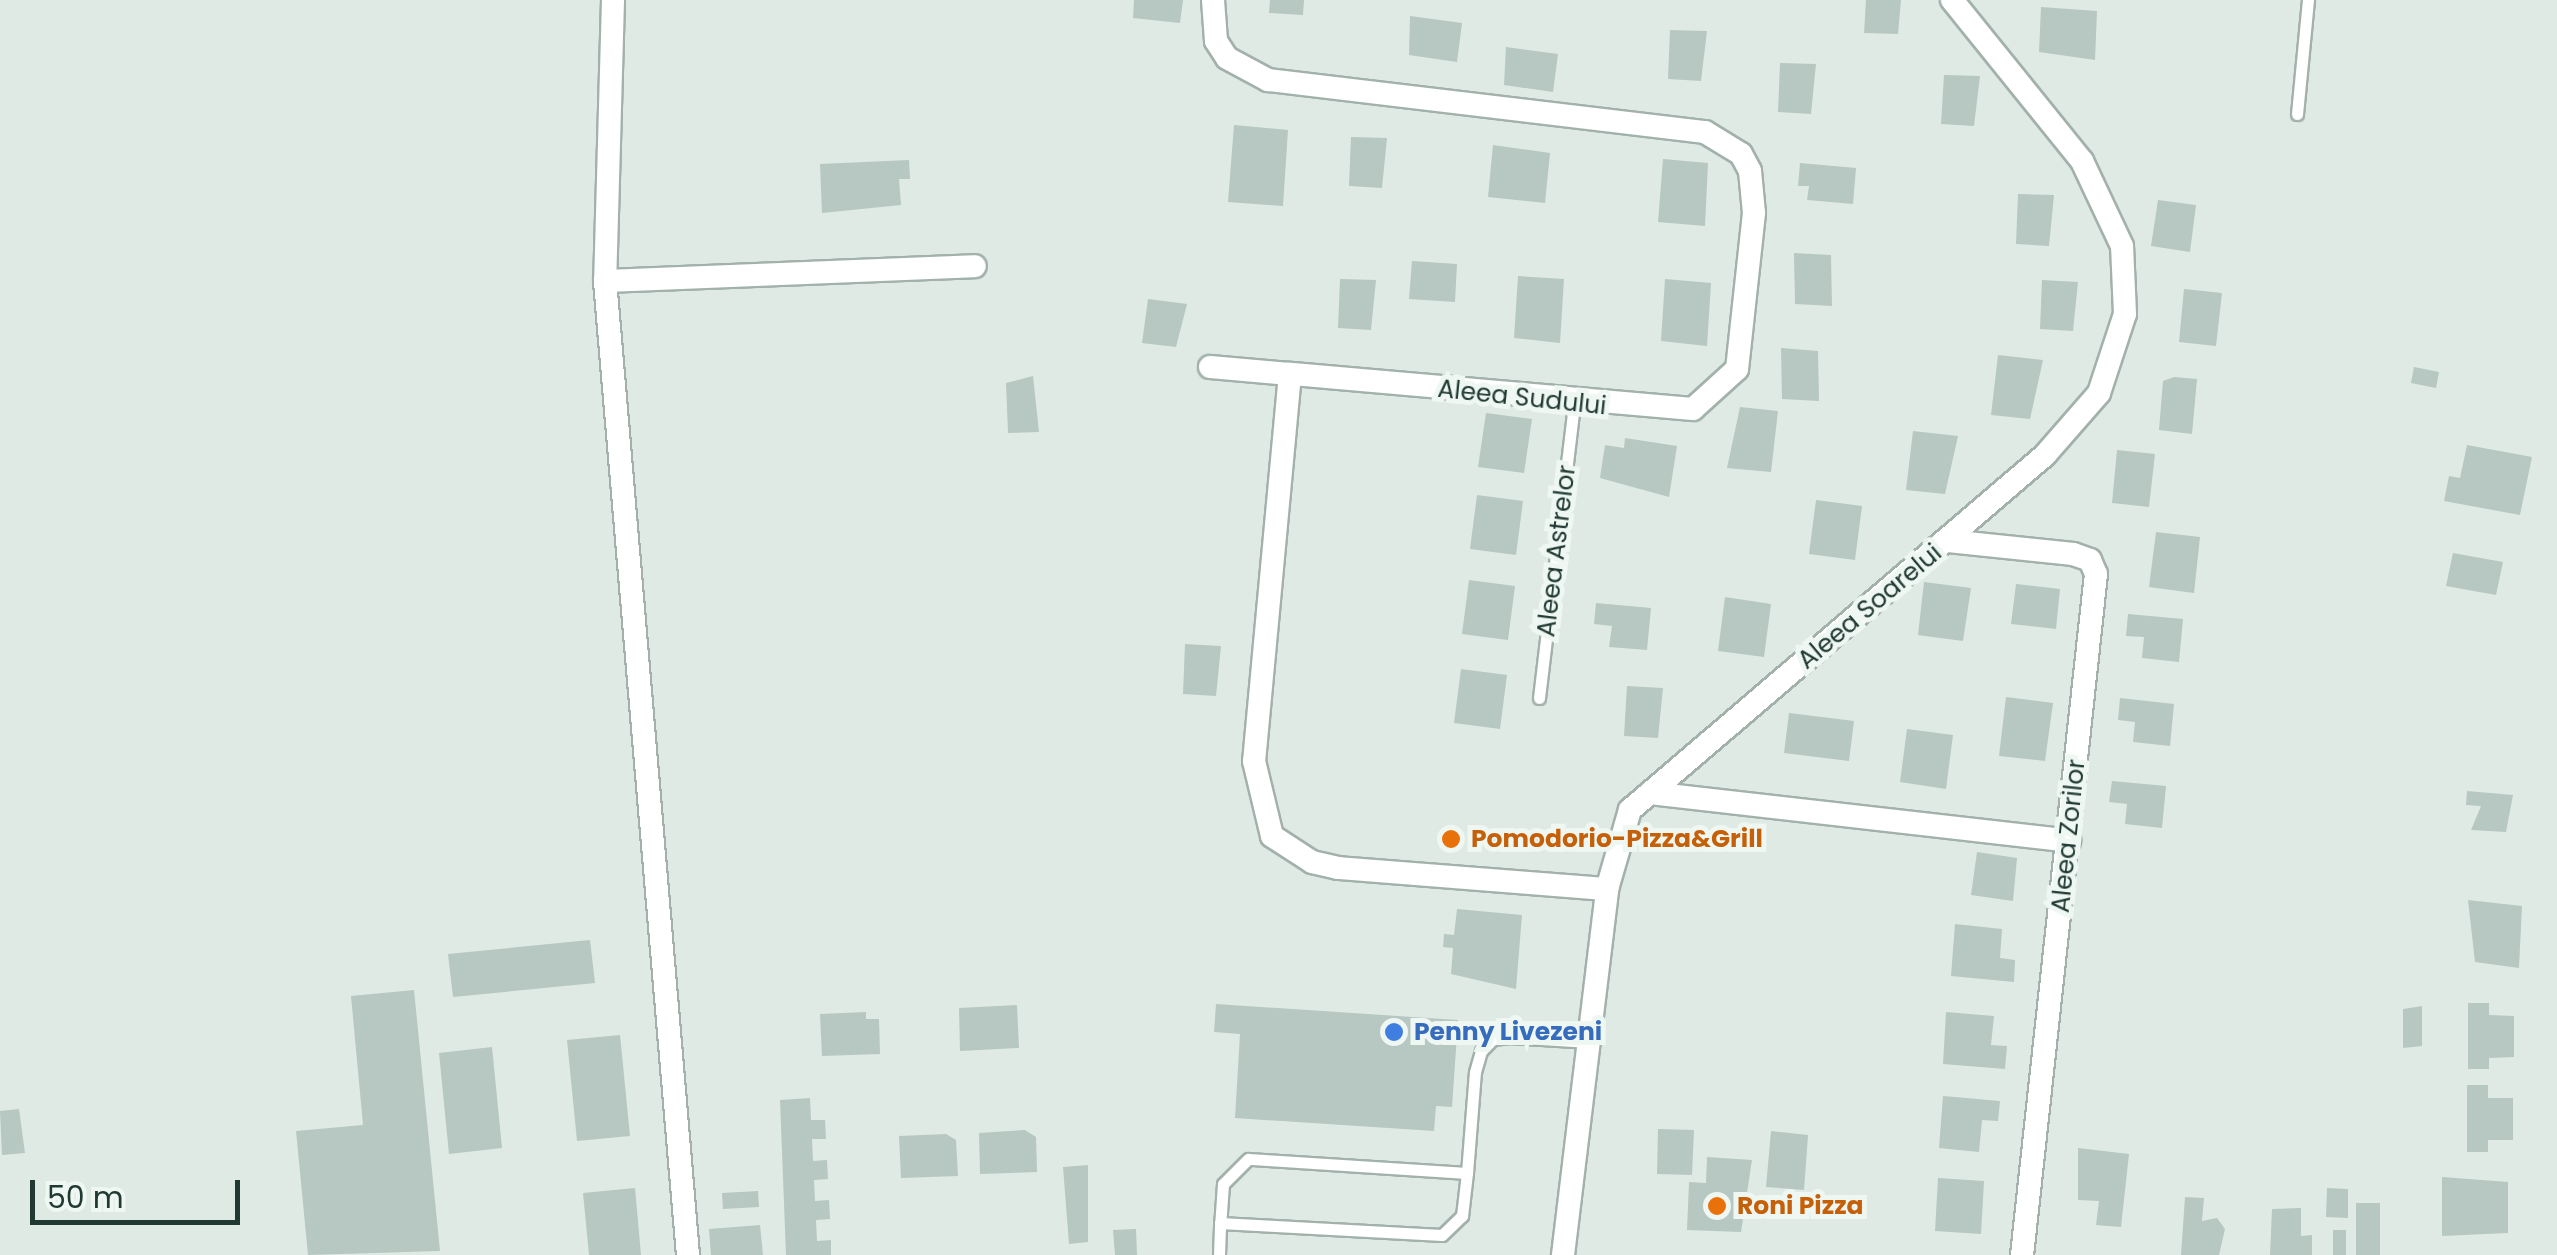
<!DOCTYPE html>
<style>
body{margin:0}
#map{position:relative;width:2557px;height:1255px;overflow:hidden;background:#dfeae5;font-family:Poppins,sans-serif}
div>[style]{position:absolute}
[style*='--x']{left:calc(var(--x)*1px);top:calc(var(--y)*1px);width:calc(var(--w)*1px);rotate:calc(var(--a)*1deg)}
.building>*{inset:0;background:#b7c7c1}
.roads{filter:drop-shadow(2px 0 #a2b1ac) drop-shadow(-2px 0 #a2b1ac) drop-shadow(0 2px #a2b1ac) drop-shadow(0 -2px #a2b1ac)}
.service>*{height:11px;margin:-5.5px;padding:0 5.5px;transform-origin:5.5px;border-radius:5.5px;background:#fff}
.minor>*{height:22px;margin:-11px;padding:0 11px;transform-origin:11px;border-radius:11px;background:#fff}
.dots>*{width:28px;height:28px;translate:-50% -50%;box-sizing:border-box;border:5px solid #eff7f3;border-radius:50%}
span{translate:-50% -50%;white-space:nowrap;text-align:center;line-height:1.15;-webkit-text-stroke:10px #eff7f3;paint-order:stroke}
.street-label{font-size:25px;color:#203933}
.food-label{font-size:25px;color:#c56008;font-weight:700}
.left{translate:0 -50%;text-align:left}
.shop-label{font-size:25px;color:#366cbe;font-weight:700}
.scale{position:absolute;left:30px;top:1180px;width:210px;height:45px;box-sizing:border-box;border:5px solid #203933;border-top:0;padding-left:12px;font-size:30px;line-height:35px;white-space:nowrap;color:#203933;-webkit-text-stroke:8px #eff7f3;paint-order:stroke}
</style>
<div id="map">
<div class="building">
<i style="clip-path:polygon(1134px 0,1183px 0,1180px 23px,1133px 18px)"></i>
<i style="clip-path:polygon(1270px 0,1304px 0,1303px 15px,1269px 13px)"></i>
<i style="clip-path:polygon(1866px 0,1901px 0,1898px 34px,1864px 33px)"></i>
<i style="clip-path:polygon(2041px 7px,2097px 11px,2095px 60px,2039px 52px)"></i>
<i style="clip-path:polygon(1410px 16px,1462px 23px,1457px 62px,1409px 55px)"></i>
<i style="clip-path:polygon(1670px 30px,1707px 31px,1701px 81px,1668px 79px)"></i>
<i style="clip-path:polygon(1506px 47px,1558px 54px,1553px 92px,1504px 85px)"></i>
<i style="clip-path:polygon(1780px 63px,1816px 64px,1811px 114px,1778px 112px)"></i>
<i style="clip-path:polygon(1944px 75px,1980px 76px,1974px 126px,1941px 124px)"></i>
<i style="clip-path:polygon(1234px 125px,1288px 130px,1283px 206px,1228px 202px)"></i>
<i style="clip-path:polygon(1351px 137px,1387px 138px,1382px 188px,1349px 186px)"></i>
<i style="clip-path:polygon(1493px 145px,1550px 153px,1545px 203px,1488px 197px)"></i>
<i style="clip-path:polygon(1663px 159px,1708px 163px,1705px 226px,1658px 222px)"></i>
<i style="clip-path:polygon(909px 160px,910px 179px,899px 179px,901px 205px,822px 213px,820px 164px)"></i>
<i style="clip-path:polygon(1800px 163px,1856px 168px,1853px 204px,1807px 200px,1809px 186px,1798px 186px)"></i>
<i style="clip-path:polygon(2018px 194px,2054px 195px,2049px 246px,2016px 244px)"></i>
<i style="clip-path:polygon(2158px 200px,2196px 205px,2190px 252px,2151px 246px)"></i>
<i style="clip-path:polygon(1794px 253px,1831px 255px,1832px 306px,1795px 304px)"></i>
<i style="clip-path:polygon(1412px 261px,1457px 264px,1455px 302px,1409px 299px)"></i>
<i style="clip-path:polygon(1518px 276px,1564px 279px,1560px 343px,1514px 338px)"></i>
<i style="clip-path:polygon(1340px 279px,1376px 280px,1371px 330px,1338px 328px)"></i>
<i style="clip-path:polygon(1665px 279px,1711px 283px,1707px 346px,1661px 341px)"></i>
<i style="clip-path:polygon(2042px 280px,2078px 282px,2073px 331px,2040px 329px)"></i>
<i style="clip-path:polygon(2184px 289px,2222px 293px,2216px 346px,2179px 342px)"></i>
<i style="clip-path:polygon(1148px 299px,1187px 304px,1176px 347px,1142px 343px)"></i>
<i style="clip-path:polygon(1781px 348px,1818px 351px,1819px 401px,1782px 399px)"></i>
<i style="clip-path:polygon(1998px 355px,2043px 360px,2030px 419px,1991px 415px)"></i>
<i style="clip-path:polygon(2414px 367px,2439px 372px,2436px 388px,2411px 383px)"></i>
<i style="clip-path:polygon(1033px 376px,1039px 432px,1008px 433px,1006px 383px)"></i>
<i style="clip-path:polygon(2174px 377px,2197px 379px,2192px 434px,2159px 430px,2163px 381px)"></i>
<i style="clip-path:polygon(1740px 407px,1778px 411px,1771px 472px,1727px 468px)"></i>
<i style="clip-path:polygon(1486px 413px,1532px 419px,1524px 473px,1478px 467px)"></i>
<i style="clip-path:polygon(1913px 431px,1958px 436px,1945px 494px,1906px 490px)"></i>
<i style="clip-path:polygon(1625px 438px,1677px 446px,1669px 497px,1600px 478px,1605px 445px,1624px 448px)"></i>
<i style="clip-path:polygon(2467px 445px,2532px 457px,2520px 515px,2444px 501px,2449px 476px,2460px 478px)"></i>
<i style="clip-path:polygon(2117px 450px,2155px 454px,2149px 507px,2112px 503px)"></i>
<i style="clip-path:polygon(1477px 495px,1523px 501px,1516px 555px,1470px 549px)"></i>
<i style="clip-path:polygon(1816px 500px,1862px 506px,1855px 560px,1809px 554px)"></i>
<i style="clip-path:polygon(2156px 532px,2200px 537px,2194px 593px,2149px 587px)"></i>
<i style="clip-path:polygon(2453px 553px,2503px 562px,2496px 595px,2446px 586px)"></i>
<i style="clip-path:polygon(1469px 580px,1515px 586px,1508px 640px,1462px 634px)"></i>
<i style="clip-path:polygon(1924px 582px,1971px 588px,1963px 641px,1918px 635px)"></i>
<i style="clip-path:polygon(2016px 584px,2060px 589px,2056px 629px,2011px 624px)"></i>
<i style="clip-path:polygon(1725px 597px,1771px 604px,1764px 657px,1718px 651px)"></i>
<i style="clip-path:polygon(1596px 603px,1651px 608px,1647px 650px,1609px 647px,1612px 626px,1594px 624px)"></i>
<i style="clip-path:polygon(2128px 614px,2183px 619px,2179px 662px,2142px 658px,2144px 637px,2126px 636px)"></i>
<i style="clip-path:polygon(1185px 644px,1221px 646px,1216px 696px,1183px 694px)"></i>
<i style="clip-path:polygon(1461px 669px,1507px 675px,1500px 729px,1454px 723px)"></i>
<i style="clip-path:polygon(1627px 686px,1663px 688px,1658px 738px,1624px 736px)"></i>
<i style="clip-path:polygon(2006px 697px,2053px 703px,2045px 761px,1999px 756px)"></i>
<i style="clip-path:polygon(2120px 698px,2174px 704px,2170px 746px,2133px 742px,2135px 722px,2118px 720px)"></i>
<i style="clip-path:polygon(1789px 713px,1854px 721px,1849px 761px,1784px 753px)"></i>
<i style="clip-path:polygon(1907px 729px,1953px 735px,1946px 789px,1900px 782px)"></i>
<i style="clip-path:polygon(2112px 781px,2166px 786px,2162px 828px,2125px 824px,2127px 804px,2109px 802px)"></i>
<i style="clip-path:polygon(2467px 791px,2513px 795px,2506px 832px,2471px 830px,2481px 806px,2466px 805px)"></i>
<i style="clip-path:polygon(1977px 852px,2017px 858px,2013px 901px,1971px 895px)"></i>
<i style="clip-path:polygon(2468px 900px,2522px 906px,2519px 968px,2475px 962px)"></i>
<i style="clip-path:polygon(1457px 909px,1522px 915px,1516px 989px,1451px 974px,1453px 948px,1443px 947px,1444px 934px,1454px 935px)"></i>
<i style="clip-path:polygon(1955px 924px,2002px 929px,2000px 958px,2015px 960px,2014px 982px,1951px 976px)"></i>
<i style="clip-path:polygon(590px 940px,595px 983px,453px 997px,448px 954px)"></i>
<i style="clip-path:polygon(414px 990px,440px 1251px,308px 1255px,296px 1131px,363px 1125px,351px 996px)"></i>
<i style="clip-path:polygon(2468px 1003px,2489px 1003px,2489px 1015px,2514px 1016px,2514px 1057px,2489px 1058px,2489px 1069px,2468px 1069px)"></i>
<i style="clip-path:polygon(1216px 1004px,1458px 1020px,1452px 1107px,1436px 1106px,1434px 1131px,1235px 1118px,1240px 1034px,1214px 1032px)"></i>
<i style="clip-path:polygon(1017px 1005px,1019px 1048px,960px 1051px,959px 1008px)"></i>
<i style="clip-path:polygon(2422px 1006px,2422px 1046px,2403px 1048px,2403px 1009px)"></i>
<i style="clip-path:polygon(866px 1012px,866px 1019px,879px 1019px,880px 1054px,822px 1056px,820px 1014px)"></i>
<i style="clip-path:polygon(1946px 1012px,1994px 1016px,1991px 1045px,2007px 1046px,2005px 1069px,1943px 1064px)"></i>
<i style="clip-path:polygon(620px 1035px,630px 1136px,577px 1141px,567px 1040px)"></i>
<i style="clip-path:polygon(492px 1047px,502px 1148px,449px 1154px,439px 1053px)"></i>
<i style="clip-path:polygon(2467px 1085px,2488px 1085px,2488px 1098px,2513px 1098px,2513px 1140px,2488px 1140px,2488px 1152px,2467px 1152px)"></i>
<i style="clip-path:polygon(1943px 1096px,2000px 1101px,1998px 1121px,1982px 1120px,1979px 1152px,1939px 1148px)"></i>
<i style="clip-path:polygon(810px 1098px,811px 1120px,825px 1120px,826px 1139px,812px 1139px,813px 1161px,827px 1160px,828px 1179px,814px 1180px,815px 1201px,829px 1200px,830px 1219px,816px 1220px,817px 1241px,831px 1240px,831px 1255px,786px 1255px,780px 1100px)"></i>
<i style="clip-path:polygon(19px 1109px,25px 1153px,2px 1155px,0 1111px)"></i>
<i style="clip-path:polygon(1658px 1129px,1694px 1130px,1692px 1175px,1657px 1174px)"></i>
<i style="clip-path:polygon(1025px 1130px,1036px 1137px,1037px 1172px,980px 1174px,979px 1133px)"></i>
<i style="clip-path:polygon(1771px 1131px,1808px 1135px,1804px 1190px,1766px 1187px)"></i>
<i style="clip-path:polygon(946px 1134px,956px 1140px,958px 1176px,901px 1178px,899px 1136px)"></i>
<i style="clip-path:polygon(2078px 1148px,2129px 1154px,2121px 1227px,2096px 1225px,2099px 1201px,2078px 1200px)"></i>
<i style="clip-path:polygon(1707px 1157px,1752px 1160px,1741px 1232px,1687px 1230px,1689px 1182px,1706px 1183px)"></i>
<i style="clip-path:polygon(1088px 1165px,1088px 1242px,1069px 1244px,1063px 1167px)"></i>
<i style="clip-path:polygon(2442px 1177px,2508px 1182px,2508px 1233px,2442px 1236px)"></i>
<i style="clip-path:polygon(1938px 1178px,1984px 1181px,1981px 1234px,1935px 1231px)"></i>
<i style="clip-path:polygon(635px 1188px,641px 1255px,589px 1255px,583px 1193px)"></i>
<i style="clip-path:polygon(2327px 1188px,2348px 1189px,2348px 1218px,2326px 1217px)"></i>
<i style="clip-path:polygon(758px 1191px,759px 1207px,723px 1209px,722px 1193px)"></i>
<i style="clip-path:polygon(2185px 1197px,2204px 1198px,2202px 1221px,2217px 1218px,2225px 1229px,2219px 1255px,2181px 1255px)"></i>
<i style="clip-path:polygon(2356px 1203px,2380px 1203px,2380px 1255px,2356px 1255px)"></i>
<i style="clip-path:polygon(2301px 1208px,2301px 1236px,2312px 1235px,2312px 1255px,2270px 1255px,2272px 1209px)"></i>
<i style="clip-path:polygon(760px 1225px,763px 1255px,711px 1255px,709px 1229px)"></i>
<i style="clip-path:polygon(1136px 1229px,1137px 1255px,1115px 1255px,1113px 1230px)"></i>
<i style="clip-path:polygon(2333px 1230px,2346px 1230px,2346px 1255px,2333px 1255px)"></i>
</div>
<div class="roads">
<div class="service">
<i style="--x:2297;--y:114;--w:115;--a:-84.5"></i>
<i style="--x:1539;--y:698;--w:296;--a:-83.2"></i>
<i style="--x:1467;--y:1173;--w:219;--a:-176.3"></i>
<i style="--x:1248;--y:1159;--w:35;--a:135"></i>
<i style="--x:1223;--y:1184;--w:39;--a:94"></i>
<i style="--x:1220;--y:1223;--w:222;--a:3.1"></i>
<i style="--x:1442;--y:1235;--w:28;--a:-44"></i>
<i style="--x:1462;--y:1216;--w:43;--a:-83.4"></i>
<i style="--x:1467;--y:1173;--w:101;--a:-85.5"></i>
<i style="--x:1475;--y:1072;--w:22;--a:-74"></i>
<i style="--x:1481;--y:1051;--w:17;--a:-45"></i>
<i style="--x:1493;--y:1039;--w:17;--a:-7"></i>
<i style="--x:1510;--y:1037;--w:79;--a:3.6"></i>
<i style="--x:1219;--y:1255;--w:32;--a:-88"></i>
</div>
<div class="minor">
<i style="--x:613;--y:0;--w:281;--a:91.6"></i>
<i style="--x:605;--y:281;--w:978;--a:85.13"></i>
<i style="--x:1213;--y:0;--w:41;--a:85.8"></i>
<i style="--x:1216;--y:41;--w:20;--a:57"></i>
<i style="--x:1227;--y:58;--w:47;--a:28.2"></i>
<i style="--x:1268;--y:80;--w:440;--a:6.8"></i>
<i style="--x:1705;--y:132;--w:42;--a:31.4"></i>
<i style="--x:1741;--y:154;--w:19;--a:62"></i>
<i style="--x:1750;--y:171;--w:42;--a:84.6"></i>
<i style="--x:1754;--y:213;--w:157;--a:96.2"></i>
<i style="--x:1737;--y:369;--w:59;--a:137.7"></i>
<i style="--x:1693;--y:409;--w:405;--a:-175"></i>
<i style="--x:1290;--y:374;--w:389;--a:95.3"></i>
<i style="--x:1254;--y:761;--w:77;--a:76.5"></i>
<i style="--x:1272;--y:836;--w:48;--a:33"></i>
<i style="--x:1312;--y:862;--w:27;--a:13"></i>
<i style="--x:1338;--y:868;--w:270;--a:4.5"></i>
<i style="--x:605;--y:281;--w:370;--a:-2.3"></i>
<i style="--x:1210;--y:367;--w:80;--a:5"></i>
<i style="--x:1948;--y:541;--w:126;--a:5.9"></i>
<i style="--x:2073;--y:554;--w:18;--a:19"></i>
<i style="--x:2090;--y:560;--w:15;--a:67"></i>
<i style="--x:2096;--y:574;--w:685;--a:96.2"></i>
<i style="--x:1650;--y:793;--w:422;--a:6.5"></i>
<i style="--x:1563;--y:1255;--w:369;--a:-83.1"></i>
<i style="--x:1607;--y:889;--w:82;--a:-73.8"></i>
<i style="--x:1630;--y:810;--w:546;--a:-40.54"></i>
<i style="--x:2045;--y:455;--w:82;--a:-48.9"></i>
<i style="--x:2099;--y:393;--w:83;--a:-71.8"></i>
<i style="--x:2125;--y:314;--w:68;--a:-92.5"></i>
<i style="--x:2122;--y:246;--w:94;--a:-115.2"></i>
<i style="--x:2082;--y:161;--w:207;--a:-128.9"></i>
</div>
</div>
<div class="dots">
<i style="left:1451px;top:839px;background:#e8710a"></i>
<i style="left:1394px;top:1032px;background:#3f7fe0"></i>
<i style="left:1717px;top:1206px;background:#e8710a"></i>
</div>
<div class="street-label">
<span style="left:1522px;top:398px;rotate:6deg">Aleea Sudului</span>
<span style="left:1557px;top:551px;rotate:-83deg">Aleea Astrelor</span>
<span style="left:1870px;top:607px;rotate:-40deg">Aleea Soarelui</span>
<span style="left:2069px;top:836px;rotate:-84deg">Aleea Zorilor</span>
</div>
<div class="food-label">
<span class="left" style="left:1471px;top:839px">Pomodorio-Pizza&amp;Grill</span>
<span class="left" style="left:1737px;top:1206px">Roni Pizza</span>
</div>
<div class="shop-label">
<span class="left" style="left:1414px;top:1032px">Penny Livezeni</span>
</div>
<div class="scale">50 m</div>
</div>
